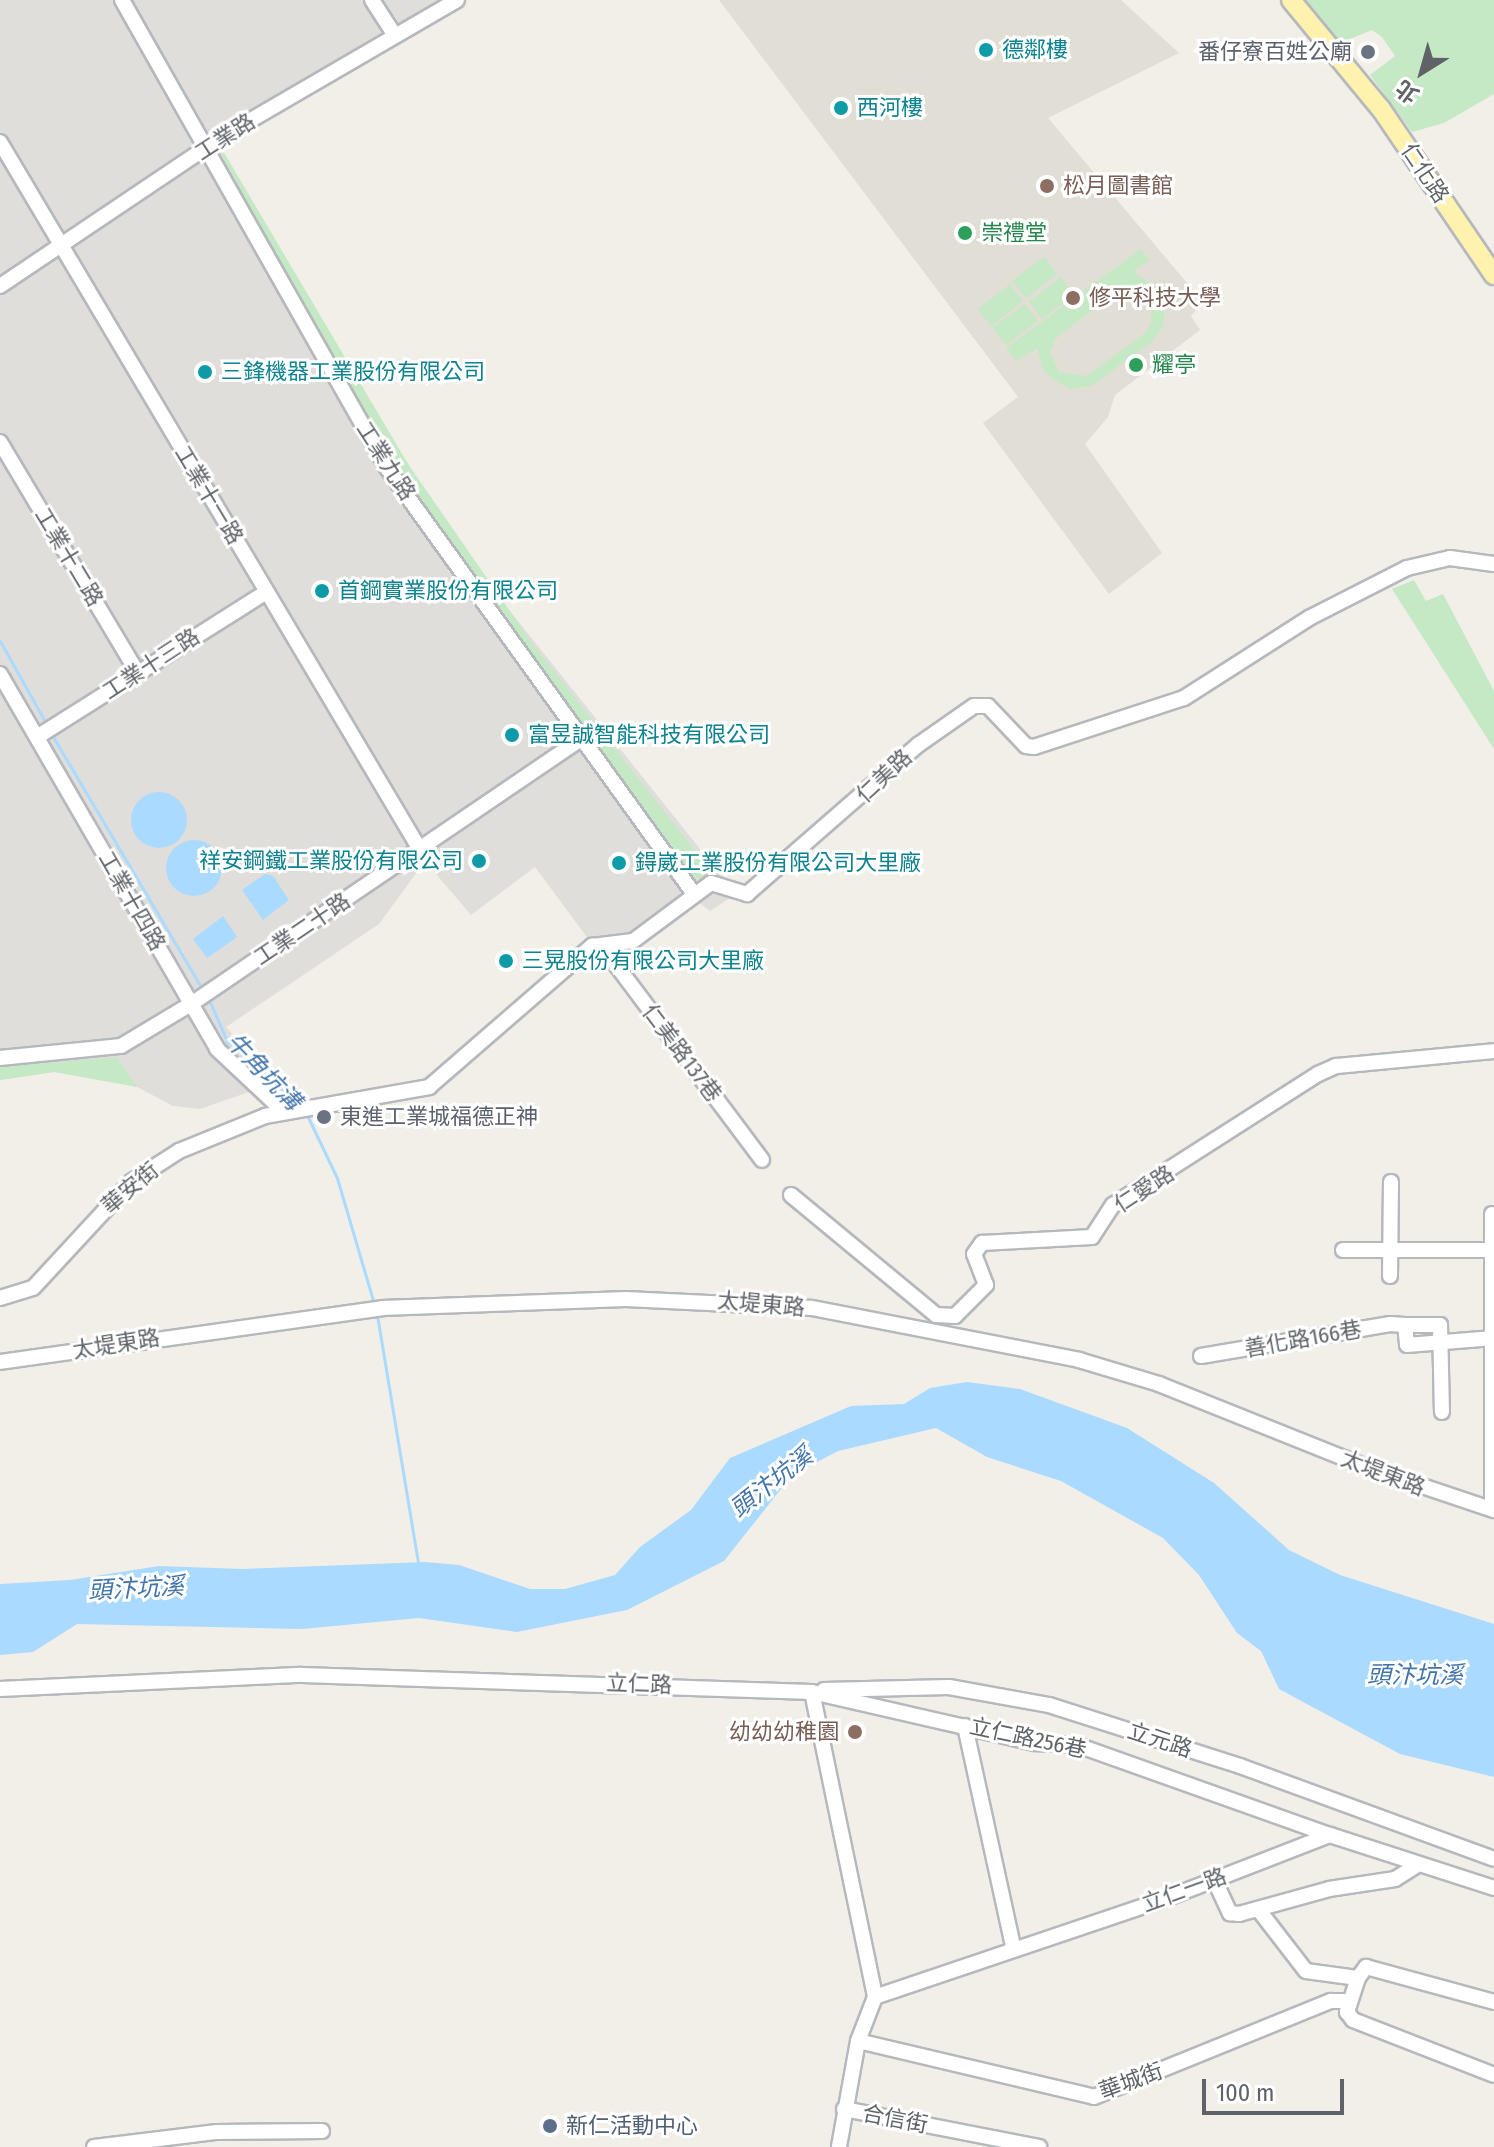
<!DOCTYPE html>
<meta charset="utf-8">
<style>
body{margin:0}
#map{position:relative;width:1494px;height:2147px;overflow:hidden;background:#f1efe8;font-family:"Fira Sans Condensed","Noto Sans TC",sans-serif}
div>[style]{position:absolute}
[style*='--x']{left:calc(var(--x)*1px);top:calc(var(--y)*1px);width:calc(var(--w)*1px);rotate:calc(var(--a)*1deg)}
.industrial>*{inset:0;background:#e0deda}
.education>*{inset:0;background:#e1ded6}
.green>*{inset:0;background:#c5e8c5}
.water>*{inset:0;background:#aadaff}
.round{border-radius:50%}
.stream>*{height:3px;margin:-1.5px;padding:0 1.5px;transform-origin:1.5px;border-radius:1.5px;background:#aadaff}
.roads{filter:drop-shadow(2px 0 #b5b8bc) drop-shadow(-2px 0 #b5b8bc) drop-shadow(0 2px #b5b8bc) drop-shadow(0 -2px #b5b8bc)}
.minor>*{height:14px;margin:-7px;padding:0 7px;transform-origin:7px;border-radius:7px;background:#fff}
.major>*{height:18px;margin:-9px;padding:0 9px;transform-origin:9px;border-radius:9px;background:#fff2af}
.dots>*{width:22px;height:22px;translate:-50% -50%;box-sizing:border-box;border:4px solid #fff;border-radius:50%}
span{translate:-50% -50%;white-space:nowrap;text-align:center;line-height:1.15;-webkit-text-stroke:6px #fff;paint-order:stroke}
.culture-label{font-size:22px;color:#0d838f}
.left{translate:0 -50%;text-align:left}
.right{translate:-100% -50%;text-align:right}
.worship-label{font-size:22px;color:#5b616d}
.street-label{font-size:22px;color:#5f6368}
.education-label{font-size:22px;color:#785e54}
.leisure-label{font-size:22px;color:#27864d}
.service-label{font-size:22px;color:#4e5e75}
.water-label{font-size:24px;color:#4174aa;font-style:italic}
.north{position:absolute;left:1382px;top:32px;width:80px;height:80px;-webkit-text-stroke:6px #fff;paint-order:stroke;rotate:217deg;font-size:22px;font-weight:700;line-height:32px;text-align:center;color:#5f6368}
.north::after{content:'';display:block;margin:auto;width:28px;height:36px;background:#5f6368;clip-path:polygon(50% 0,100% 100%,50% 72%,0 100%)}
.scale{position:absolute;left:1202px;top:2079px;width:142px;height:36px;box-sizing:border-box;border:4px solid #5f6368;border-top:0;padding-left:10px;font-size:24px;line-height:28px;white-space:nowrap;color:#5f6368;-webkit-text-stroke:6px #fff;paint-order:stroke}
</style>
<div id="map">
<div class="industrial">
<i style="clip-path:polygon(0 0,457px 0,215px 141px,385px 430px,486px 581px,736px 894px,710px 911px,698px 902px,632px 951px,598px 952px,535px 867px,471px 915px,425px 861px,379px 924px,226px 1027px,240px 1042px,255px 1073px,252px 1091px,200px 1109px,173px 1106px,137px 1087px,85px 1074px,54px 1072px,0 1080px)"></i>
</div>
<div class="education">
<i style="clip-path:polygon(719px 0,1121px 0,1179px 53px,1048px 118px,1203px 302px,1191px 316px,1200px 330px,1115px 395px,1108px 417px,1085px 444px,1162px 553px,1109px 594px,983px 423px,1018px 397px)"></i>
</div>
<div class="green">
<i style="clip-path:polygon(1304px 0,1494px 0,1494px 94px,1444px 123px,1412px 132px,1370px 75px,1395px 56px,1382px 37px,1372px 30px,1340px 43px)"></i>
<i style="clip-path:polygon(223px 151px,408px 464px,532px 643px,707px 866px,703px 881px,691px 875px,393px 460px,221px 159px)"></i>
<i style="clip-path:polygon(evenodd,1141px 249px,1149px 260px,1133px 272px,1160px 290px,1165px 306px,1163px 326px,1152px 342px,1091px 386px,1071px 389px,1054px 380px,1044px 371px,1037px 348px,1017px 361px,1006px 348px,1141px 249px,1129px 288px,1142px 290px,1151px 301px,1151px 323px,1145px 333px,1087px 376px,1059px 372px,1050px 352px,1055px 339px,1116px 291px,1129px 288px)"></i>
<i style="clip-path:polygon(1044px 257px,1057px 274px,1026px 298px,1012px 281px)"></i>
<i style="clip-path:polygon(1061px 277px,1074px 295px,1042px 319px,1029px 302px)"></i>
<i style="clip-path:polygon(1010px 284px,1023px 301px,991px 326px,978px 309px)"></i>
<i style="clip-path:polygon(1025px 304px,1038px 321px,1006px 345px,992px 328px)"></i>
<i style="clip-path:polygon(1414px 580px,1426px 601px,1443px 594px,1494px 691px,1494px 749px,1392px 589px)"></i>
<i style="clip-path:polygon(117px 1057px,137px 1087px,54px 1072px,0 1080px,0 1067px)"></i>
</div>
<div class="water">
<i class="round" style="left:131px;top:792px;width:56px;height:56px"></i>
<i class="round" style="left:166px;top:840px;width:56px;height:56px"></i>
<i style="clip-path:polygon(265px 874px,273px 876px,289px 900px,263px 920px,242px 890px)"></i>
<i style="clip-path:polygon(223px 916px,237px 937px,207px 958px,193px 939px)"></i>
<i style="clip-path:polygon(967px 1382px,1020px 1389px,1127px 1428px,1214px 1483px,1289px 1550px,1340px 1575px,1494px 1624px,1494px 1777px,1400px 1754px,1279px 1689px,1261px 1651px,1237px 1633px,1199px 1575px,1163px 1538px,1061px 1481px,987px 1457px,936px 1428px,838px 1451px,792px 1475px,724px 1561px,627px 1610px,517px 1632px,419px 1618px,302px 1629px,77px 1624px,33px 1652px,0 1655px,0 1584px,70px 1580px,159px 1566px,242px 1569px,425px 1562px,459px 1565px,530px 1589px,565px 1589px,615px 1575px,640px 1547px,691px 1510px,730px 1458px,851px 1406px,904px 1404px,930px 1388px)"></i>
</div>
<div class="stream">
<i style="--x:0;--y:641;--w:96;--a:60.8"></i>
<i style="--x:52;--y:735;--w:296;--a:59.4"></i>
<i style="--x:209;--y:1000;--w:45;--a:66.3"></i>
<i style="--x:227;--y:1041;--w:96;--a:41.2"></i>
<i style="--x:306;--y:1113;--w:72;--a:64.5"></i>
<i style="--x:337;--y:1178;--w:131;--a:73.6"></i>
<i style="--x:377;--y:1315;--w:252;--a:80.6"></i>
</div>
<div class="roads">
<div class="minor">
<i style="--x:122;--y:0;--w:538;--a:60.48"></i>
<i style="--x:387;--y:468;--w:525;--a:54.22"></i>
<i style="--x:372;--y:0;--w:40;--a:57.1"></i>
<i style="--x:0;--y:142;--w:821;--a:59.31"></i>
<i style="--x:0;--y:286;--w:265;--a:-33.9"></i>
<i style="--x:220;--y:138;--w:274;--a:-30.2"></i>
<i style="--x:0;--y:442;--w:268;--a:59.2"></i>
<i style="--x:0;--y:674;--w:433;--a:59.9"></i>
<i style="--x:217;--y:1049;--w:92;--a:43.2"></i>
<i style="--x:37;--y:737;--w:271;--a:-32.3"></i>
<i style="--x:602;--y:946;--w:267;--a:53.2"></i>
<i style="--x:0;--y:1058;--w:122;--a:-5.7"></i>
<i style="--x:121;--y:1046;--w:82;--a:-31"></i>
<i style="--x:191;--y:1004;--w:472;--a:-34.2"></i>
<i style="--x:791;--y:1195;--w:188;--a:39.6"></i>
<i style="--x:936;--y:1315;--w:19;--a:3"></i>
<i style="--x:955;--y:1316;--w:44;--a:-45"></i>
<i style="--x:986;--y:1285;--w:33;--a:-111"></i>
<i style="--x:974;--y:1254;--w:14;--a:-54"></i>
<i style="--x:982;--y:1243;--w:110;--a:-3.1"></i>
<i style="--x:1092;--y:1237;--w:38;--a:-57"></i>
<i style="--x:1113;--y:1205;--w:243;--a:-32.6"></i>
<i style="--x:1318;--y:1074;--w:20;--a:-24"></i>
<i style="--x:1336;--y:1066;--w:159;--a:-5.4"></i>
<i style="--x:1343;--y:1250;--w:149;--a:0"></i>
<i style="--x:1390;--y:1276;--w:94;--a:-89.4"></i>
<i style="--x:0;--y:1298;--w:34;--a:-17"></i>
<i style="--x:33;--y:1288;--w:144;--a:-47.2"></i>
<i style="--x:131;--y:1182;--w:57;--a:-32.9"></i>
<i style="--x:179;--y:1151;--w:93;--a:-22.1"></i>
<i style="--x:265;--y:1116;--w:167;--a:-10"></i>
<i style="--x:429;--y:1087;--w:216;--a:-40.9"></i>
<i style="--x:592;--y:946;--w:41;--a:-7"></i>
<i style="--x:633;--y:941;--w:97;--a:-36.6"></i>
<i style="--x:711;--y:883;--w:38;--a:17"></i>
<i style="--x:747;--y:894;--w:227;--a:-41.1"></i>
<i style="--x:918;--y:745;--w:68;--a:-34.9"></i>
<i style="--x:974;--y:706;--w:14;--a:0"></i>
<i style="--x:988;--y:706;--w:55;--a:46.5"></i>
<i style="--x:1026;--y:746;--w:8;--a:7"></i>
<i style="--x:1034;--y:747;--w:158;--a:-18.1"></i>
<i style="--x:1184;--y:698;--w:148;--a:-32.6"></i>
<i style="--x:1309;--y:618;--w:110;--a:-27"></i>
<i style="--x:1407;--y:568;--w:44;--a:-13.1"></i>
<i style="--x:1450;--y:558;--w:44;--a:7.8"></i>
<i style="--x:1405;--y:1325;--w:35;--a:0"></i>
<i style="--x:1440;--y:1325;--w:87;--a:88.7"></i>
<i style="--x:1201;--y:1356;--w:192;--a:-9.6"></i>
<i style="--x:1390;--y:1324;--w:15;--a:4"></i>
<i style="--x:1405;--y:1325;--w:20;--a:84"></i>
<i style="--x:1407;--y:1345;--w:87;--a:-4.6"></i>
<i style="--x:0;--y:1362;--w:386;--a:-8"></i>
<i style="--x:382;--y:1308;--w:244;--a:-2.1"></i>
<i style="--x:626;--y:1299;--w:186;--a:2.8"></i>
<i style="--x:812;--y:1308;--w:272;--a:11"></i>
<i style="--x:1079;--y:1360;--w:84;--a:16.7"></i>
<i style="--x:1159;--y:1384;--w:223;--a:21.8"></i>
<i style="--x:1366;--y:1467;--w:135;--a:18.6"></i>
<i style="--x:1492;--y:1509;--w:295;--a:-90"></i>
<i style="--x:0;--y:1689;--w:302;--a:-2.7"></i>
<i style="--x:302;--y:1675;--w:510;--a:1.91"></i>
<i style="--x:812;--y:1692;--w:229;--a:12.9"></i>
<i style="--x:1035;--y:1743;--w:42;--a:2.7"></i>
<i style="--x:1077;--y:1745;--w:269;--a:19.6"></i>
<i style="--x:824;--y:1690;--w:125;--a:-1.4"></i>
<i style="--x:949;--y:1687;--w:102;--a:10.2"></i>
<i style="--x:1049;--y:1705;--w:201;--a:17.7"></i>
<i style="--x:1240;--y:1766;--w:270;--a:20.1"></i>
<i style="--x:812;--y:1692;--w:311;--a:78.3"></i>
<i style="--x:875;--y:1997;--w:47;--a:111.1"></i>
<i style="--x:858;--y:2041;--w:108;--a:100.2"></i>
<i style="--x:965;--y:1726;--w:229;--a:77.7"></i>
<i style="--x:1214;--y:1879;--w:38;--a:65"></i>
<i style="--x:1230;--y:1913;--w:9;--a:6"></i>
<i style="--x:1239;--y:1914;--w:93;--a:-15.5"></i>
<i style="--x:1329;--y:1889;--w:67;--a:-8.6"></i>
<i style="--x:1395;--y:1879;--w:28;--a:-32"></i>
<i style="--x:1258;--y:1909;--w:78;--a:52.3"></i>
<i style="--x:1306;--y:1971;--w:52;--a:7.7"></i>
<i style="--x:1358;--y:1978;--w:36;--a:108"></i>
<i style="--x:1347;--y:2012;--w:10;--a:53"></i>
<i style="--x:1353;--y:2020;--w:151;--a:21.3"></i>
<i style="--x:1358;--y:1978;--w:14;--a:-54"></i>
<i style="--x:1366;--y:1967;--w:133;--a:15.3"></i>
<i style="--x:875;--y:1997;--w:311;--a:-18.7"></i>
<i style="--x:1170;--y:1897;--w:172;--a:-21.2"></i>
<i style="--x:1330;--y:1835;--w:172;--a:17.9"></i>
<i style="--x:858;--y:2041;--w:243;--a:13.3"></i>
<i style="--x:1094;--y:2097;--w:256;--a:-22.1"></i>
<i style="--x:1331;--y:2001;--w:18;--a:0"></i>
<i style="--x:844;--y:2109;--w:199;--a:11"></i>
<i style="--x:94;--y:2147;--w:124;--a:-7"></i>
<i style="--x:217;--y:2132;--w:105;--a:-0.5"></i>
</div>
<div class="major">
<i style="--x:1291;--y:0;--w:141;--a:50.5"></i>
<i style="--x:1381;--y:109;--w:201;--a:55.8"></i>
</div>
</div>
<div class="dots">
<i style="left:986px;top:50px;background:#0f9aa8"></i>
<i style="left:1368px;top:52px;background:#6b7280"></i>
<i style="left:841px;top:108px;background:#0f9aa8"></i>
<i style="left:1047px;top:186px;background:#8d6e63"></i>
<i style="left:965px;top:233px;background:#2e9e5b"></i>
<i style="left:1073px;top:298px;background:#8d6e63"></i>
<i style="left:1136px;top:365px;background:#2e9e5b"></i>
<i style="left:205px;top:372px;background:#0f9aa8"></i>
<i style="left:322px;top:591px;background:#0f9aa8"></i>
<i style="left:512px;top:735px;background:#0f9aa8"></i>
<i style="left:479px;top:861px;background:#0f9aa8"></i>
<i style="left:619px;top:863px;background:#0f9aa8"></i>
<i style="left:506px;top:961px;background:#0f9aa8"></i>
<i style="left:324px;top:1117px;background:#6b7280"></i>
<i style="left:855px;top:1732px;background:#8d6e63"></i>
<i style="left:550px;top:2126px;background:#5c6f8a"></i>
</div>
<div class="culture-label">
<span class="left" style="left:1002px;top:50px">德鄰樓</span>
<span class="left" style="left:857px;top:108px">西河樓</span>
<span class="left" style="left:221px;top:372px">三鋒機器工業股份有限公司</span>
<span class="left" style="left:338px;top:591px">首鋼實業股份有限公司</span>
<span class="left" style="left:528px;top:735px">富昱誠智能科技有限公司</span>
<span class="right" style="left:463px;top:861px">祥安鋼鐵工業股份有限公司</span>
<span class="left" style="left:635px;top:863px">鍀崴工業股份有限公司大里廠</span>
<span class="left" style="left:522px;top:961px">三晃股份有限公司大里廠</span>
</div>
<div class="worship-label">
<span class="right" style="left:1352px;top:52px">番仔寮百姓公廟</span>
<span class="left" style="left:340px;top:1117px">東進工業城福德正神</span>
</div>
<div class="street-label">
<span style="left:225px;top:137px;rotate:-33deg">工業路</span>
<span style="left:1425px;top:173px;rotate:56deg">仁化路</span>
<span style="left:386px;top:461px;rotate:57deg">工業九路</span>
<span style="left:209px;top:495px;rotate:59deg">工業十一路</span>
<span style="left:69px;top:557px;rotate:59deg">工業十二路</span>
<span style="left:151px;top:664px;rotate:-33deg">工業十三路</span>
<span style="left:884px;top:776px;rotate:-43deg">仁美路</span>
<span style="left:132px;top:901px;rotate:60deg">工業十四路</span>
<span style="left:302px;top:929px;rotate:-34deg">工業二十路</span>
<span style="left:682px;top:1053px;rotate:53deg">仁美路137巷</span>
<span style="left:130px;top:1188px;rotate:-40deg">華安街</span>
<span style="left:1144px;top:1189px;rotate:-33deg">仁愛路</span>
<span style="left:761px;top:1304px;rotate:5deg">太堤東路</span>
<span style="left:1303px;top:1339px;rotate:-10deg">善化路166巷</span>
<span style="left:116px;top:1344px;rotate:-9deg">太堤東路</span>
<span style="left:1383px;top:1473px;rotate:21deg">太堤東路</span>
<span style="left:639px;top:1684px;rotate:2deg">立仁路</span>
<span style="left:1028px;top:1738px;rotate:12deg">立仁路256巷</span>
<span style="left:1160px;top:1740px;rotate:18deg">立元路</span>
<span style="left:1184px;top:1890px;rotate:-20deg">立仁一路</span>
<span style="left:1131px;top:2081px;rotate:-20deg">華城街</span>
<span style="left:895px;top:2119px;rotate:11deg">合信街</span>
</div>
<div class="education-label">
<span class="left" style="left:1063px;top:186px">松月圖書館</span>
<span class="left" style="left:1089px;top:298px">修平科技大學</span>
<span class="right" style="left:839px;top:1732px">幼幼幼稚園</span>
</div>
<div class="leisure-label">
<span class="left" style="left:981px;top:233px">崇禮堂</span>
<span class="left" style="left:1152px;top:365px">耀亭</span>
</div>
<div class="service-label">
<span class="left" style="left:566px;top:2126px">新仁活動中心</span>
</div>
<div class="water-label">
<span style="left:263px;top:1072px;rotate:46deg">牛角坑溝</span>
<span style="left:772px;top:1483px;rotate:-38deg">頭汴坑溪</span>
<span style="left:136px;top:1589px;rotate:-3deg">頭汴坑溪</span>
<span style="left:1415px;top:1676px">頭汴坑溪</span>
</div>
<div class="north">北</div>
<div class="scale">100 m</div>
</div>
